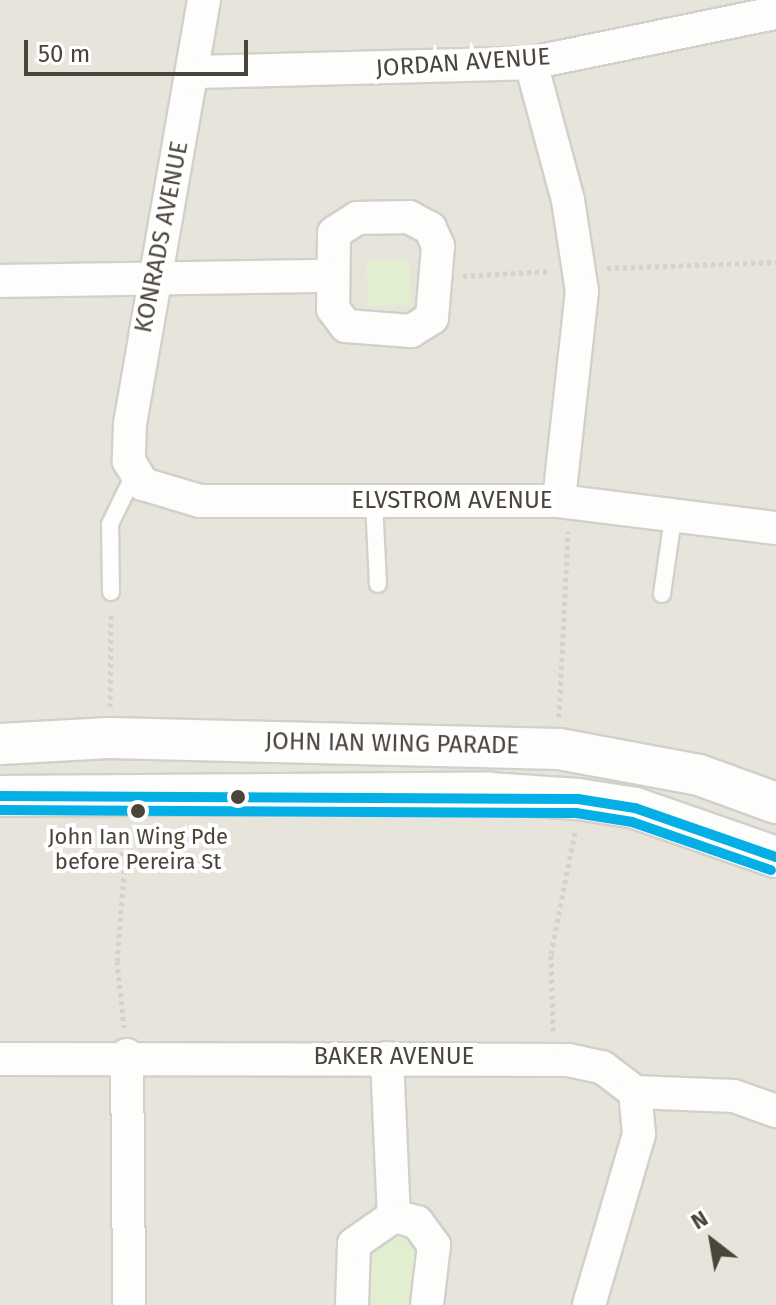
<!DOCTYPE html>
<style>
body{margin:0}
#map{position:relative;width:776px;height:1305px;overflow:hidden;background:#f4f2ee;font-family:"Fira Sans",sans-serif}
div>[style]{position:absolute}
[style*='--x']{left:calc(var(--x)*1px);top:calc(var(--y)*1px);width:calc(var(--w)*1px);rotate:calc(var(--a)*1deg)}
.residential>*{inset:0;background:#e7e4dc}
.green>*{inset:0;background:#e1eecf}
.path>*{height:5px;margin-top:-2.5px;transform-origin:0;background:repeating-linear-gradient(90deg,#d3d2cc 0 4px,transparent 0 8px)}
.roads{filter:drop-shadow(2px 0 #d2d0cb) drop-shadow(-2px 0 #d2d0cb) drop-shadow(0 2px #d2d0cb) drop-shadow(0 -2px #d2d0cb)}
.service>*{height:16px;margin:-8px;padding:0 8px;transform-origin:8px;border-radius:8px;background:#fdfdfc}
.minor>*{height:32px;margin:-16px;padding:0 16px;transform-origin:16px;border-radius:16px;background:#fdfdfc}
.tertiary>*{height:40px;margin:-20px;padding:0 20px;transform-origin:20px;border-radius:20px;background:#fdfdfc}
.bus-1>*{height:10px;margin:-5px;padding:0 5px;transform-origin:5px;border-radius:5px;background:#04afe6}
.bus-2>*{height:10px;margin:-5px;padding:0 5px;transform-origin:5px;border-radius:5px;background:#04afe6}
.dots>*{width:22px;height:22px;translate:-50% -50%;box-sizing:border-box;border:4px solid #fff;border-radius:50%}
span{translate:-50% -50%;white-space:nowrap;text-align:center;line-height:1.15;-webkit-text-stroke:8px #fff;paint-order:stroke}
.bus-label{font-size:22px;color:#4b4439}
.street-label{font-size:24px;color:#4b4439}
.north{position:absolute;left:672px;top:1201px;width:80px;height:80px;-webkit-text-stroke:6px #fff;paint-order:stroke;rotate:329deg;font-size:22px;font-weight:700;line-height:32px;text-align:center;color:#4b4439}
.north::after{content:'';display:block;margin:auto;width:28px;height:36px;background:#4b4439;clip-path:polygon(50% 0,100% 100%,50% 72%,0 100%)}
.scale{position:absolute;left:24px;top:40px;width:224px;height:36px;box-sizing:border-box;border:4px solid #4b4439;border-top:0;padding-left:10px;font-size:24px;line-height:28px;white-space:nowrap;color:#4b4439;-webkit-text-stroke:6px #fff;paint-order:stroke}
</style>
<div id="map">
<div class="residential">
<i style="clip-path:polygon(0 0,776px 0,776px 1305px,0 1305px)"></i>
</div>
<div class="green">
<i style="clip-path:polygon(366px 259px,410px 259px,411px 305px,367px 306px)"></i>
<i style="clip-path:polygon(381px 1225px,423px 1239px,414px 1305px,363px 1305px,363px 1252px)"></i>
</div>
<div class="path">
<i style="--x:607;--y:268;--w:169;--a:-2"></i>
<i style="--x:463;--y:276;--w:86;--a:-3.3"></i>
<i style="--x:110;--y:707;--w:94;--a:-89.4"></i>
<i style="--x:559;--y:717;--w:186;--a:-87.2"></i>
<i style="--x:117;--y:828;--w:35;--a:77"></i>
<i style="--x:125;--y:862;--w:99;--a:94.6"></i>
<i style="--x:117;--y:961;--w:67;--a:84"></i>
<i style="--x:553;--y:1031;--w:77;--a:-91.5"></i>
<i style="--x:551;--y:954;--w:124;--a:-78.9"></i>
</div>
<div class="roads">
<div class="service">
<i style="--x:374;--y:500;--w:84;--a:87.3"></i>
<i style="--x:111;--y:592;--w:68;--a:-90.8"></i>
<i style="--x:110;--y:524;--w:57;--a:-63.9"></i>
<i style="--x:662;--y:594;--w:77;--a:-81.8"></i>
</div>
<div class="minor">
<i style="--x:204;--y:0;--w:429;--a:99.9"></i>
<i style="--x:130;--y:423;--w:38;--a:92"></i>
<i style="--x:129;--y:461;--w:27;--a:59"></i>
<i style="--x:143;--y:484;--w:59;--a:16.6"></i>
<i style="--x:200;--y:501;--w:359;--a:0"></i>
<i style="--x:559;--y:501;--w:219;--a:7.1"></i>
<i style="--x:531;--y:63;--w:142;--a:74.9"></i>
<i style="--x:568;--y:200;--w:92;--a:81.3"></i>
<i style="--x:582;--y:291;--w:211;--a:96.3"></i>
<i style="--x:195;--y:72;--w:336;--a:-1.5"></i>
<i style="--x:531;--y:63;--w:249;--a:-11.6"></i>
<i style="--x:409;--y:217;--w:24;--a:28"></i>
<i style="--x:430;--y:228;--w:20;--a:66"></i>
<i style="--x:438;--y:246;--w:72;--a:94.8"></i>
<i style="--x:432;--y:318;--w:25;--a:148"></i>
<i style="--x:411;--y:331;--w:65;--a:-175.6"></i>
<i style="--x:346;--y:326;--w:21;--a:-127"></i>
<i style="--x:333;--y:309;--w:76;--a:-89.2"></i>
<i style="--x:334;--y:233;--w:27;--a:-33"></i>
<i style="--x:357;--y:218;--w:52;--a:-1.1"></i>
<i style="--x:0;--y:281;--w:330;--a:-0.9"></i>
<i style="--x:127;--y:1055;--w:250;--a:89.5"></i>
<i style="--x:387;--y:1058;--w:158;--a:87.5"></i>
<i style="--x:0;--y:1059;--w:568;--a:0.1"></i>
<i style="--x:568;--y:1060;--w:35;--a:12"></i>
<i style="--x:602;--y:1067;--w:41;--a:37.1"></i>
<i style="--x:635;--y:1092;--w:99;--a:2.3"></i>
<i style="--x:734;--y:1096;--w:45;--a:19.7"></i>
<i style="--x:352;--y:1305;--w:61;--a:-88.1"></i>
<i style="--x:354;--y:1244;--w:49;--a:-35"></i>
<i style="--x:394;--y:1216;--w:24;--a:15"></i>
<i style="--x:417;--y:1222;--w:29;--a:54"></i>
<i style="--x:434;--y:1245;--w:60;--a:96.7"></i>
<i style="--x:589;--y:1305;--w:178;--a:-73.7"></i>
<i style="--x:639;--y:1134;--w:42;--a:-95.4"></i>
</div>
<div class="tertiary">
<i style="--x:0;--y:744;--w:109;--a:-3.2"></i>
<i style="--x:109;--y:738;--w:450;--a:1.4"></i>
<i style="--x:559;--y:749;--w:142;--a:10.5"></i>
<i style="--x:699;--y:775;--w:82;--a:20"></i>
<i style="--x:0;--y:796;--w:489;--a:-0.4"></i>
<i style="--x:489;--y:793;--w:89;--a:3.9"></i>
<i style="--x:578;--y:799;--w:58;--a:9"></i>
<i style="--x:635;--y:808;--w:149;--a:19.2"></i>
</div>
</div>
<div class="bus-1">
<i style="--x:0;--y:796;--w:578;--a:0.3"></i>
<i style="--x:578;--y:799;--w:58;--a:9"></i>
<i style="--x:635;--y:808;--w:149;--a:19.2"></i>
</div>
<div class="bus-2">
<i style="--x:0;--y:810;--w:576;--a:0.3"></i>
<i style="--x:576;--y:813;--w:57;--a:9.1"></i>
<i style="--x:632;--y:822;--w:147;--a:19.1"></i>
</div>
<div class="dots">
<i style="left:238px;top:797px;background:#4b4439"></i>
<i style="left:138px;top:811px;background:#4b4439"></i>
</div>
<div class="bus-label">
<span style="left:138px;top:849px">John Ian Wing Pde<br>before Pereira St</span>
</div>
<div class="street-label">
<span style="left:463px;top:63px;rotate:-4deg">JORDAN AVENUE</span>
<span style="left:162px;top:237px;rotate:-79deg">KONRADS AVENUE</span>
<span style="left:452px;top:501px">ELVSTROM AVENUE</span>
<span style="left:392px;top:744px;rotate:1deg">JOHN IAN WING PARADE</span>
<span style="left:394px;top:1057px">BAKER AVENUE</span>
</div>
<div class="north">N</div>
<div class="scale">50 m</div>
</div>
